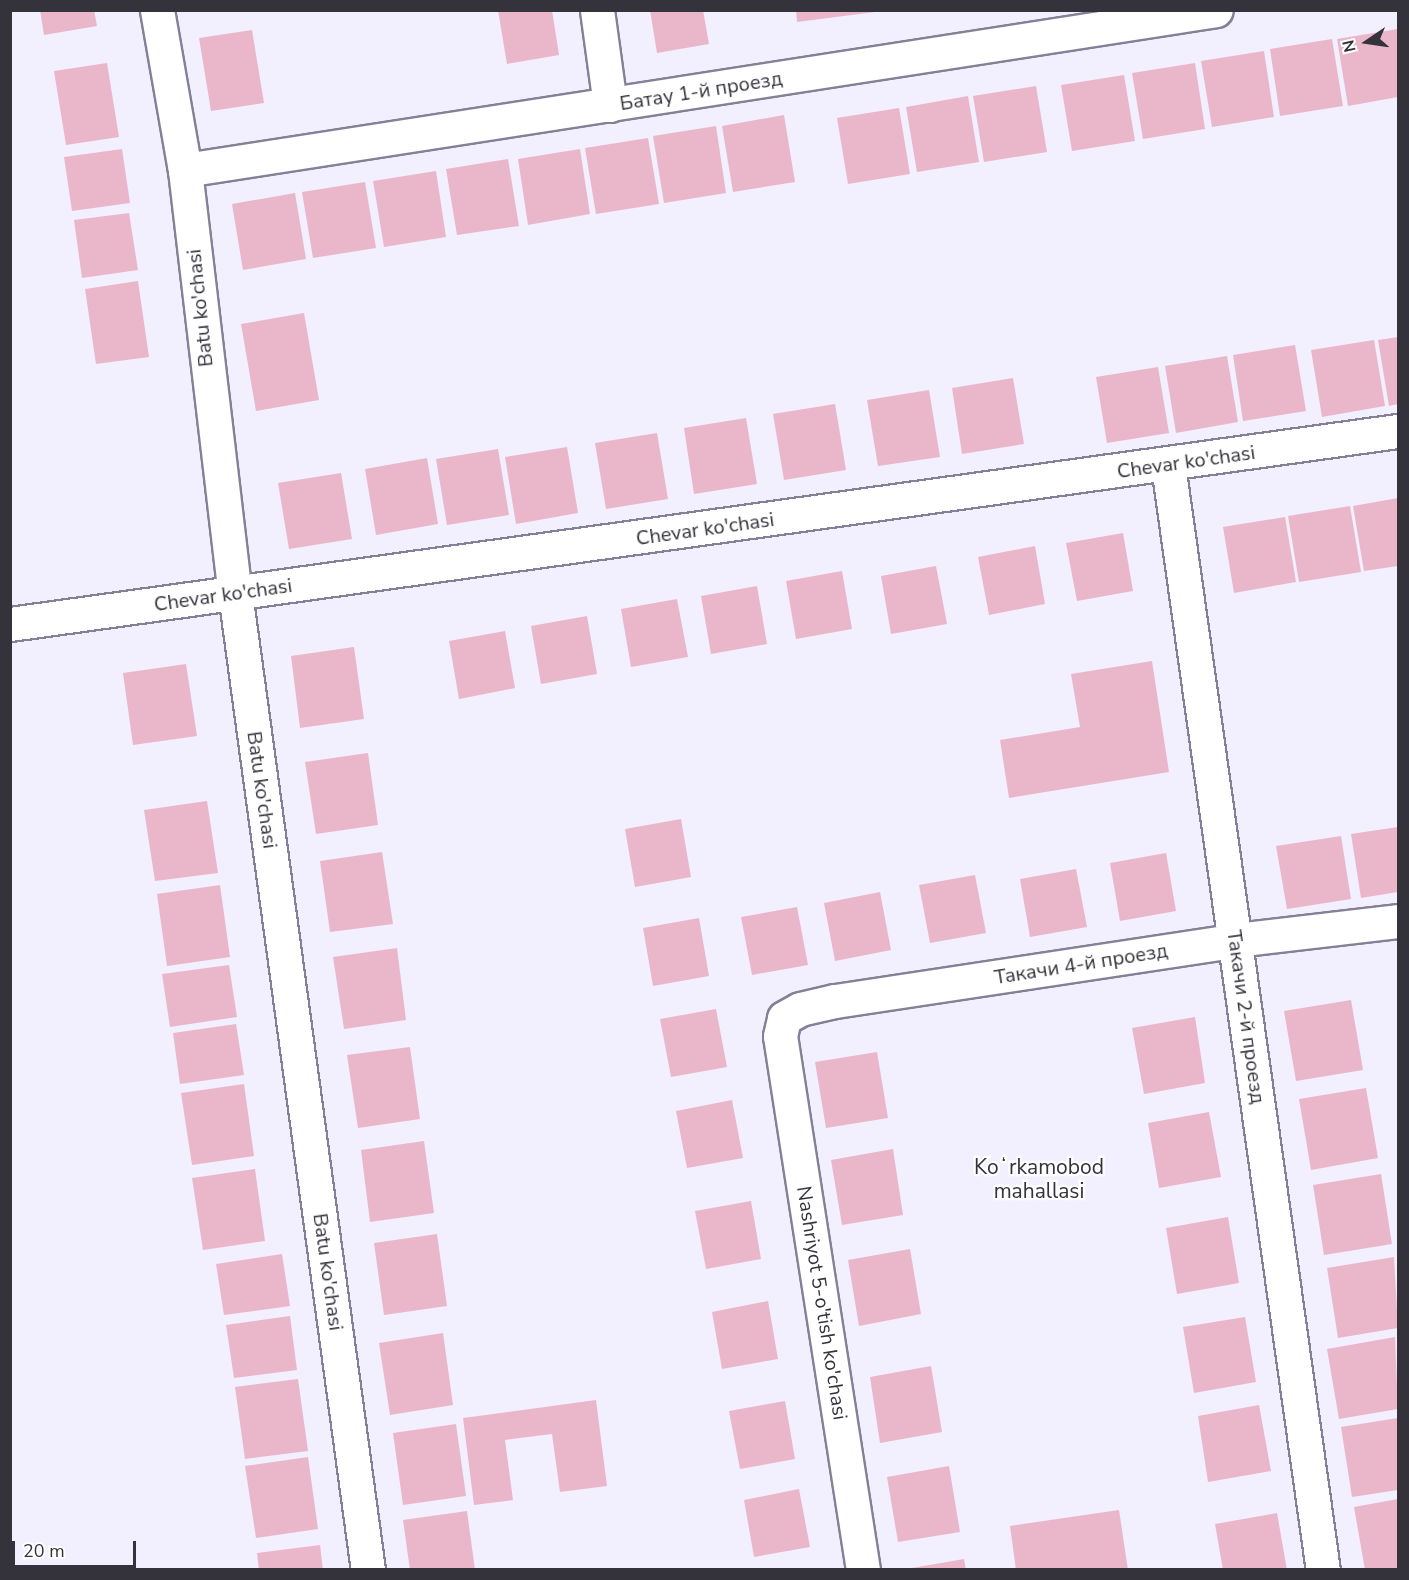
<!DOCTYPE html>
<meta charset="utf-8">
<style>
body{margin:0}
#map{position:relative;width:1409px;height:1580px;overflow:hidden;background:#f2effe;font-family:"Nunito Sans",sans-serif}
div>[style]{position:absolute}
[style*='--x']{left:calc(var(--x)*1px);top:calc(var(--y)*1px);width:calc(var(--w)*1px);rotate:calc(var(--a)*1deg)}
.building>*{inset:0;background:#eab7ca}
.roads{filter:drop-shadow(2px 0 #848097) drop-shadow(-2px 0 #848097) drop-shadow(0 2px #848097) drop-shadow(0 -2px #848097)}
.street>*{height:33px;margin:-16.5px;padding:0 16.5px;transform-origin:16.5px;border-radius:16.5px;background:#fff}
.secondary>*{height:33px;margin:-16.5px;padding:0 16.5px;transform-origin:16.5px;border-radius:16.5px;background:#fff}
span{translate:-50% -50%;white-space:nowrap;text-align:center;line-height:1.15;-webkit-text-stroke:4.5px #fff;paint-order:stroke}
.street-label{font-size:20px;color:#34323b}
.neighbourhood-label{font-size:21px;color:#34323b}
.frame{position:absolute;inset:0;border:12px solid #34323b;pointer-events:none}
.north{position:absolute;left:1337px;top:12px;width:60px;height:60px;-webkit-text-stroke:4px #fff;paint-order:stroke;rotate:257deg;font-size:16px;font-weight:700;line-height:24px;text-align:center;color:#34323b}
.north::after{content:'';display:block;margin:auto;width:21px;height:27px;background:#34323b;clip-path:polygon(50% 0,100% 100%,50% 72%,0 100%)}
.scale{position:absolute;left:12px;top:1541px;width:124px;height:27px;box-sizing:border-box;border:3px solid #34323b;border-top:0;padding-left:8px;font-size:18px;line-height:21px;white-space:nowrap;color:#34323b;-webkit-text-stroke:4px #fff;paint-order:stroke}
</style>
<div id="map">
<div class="building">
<i style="clip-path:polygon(40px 10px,94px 10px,97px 26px,44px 35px)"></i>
<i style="clip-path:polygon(498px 10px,552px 10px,559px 55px,507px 64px)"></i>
<i style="clip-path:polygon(650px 10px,703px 10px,709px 44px,657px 53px)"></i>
<i style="clip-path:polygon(796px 10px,875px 10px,875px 12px,797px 22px)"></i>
<i style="clip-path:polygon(1398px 29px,1398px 97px,1348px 106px,1337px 39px)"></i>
<i style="clip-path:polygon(252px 30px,264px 103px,211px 111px,199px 38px)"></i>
<i style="clip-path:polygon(1332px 39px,1343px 106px,1280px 116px,1270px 49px)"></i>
<i style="clip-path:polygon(1264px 51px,1274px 117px,1212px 127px,1201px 61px)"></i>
<i style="clip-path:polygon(107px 63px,119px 137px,66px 145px,54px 71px)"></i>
<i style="clip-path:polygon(1195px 63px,1205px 129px,1143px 139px,1132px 73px)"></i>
<i style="clip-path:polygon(1124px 75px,1135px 141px,1072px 151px,1061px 85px)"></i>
<i style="clip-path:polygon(1036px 86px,1047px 152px,984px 162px,973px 96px)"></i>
<i style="clip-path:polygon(968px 96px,979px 162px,917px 172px,906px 107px)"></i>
<i style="clip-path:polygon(899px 108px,910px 174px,848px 184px,837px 118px)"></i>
<i style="clip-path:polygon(784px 115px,795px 182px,733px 192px,722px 126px)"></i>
<i style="clip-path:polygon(716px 126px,726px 193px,664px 203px,653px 136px)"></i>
<i style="clip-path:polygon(648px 138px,659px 204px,596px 214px,585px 148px)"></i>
<i style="clip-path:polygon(122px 149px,130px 203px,72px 211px,64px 157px)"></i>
<i style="clip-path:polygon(580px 149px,590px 214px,528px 225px,518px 159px)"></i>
<i style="clip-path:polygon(508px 159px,519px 226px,457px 235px,446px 169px)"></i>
<i style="clip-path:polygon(436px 171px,446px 237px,384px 247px,373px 181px)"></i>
<i style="clip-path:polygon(365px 182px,376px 248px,313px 258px,302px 192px)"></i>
<i style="clip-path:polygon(295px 193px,306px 259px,243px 270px,232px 204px)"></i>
<i style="clip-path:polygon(129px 213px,138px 270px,82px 278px,74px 220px)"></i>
<i style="clip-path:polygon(138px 281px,149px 357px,96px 364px,85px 289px)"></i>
<i style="clip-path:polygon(304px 313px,319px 400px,256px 411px,241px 324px)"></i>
<i style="clip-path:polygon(1398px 337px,1398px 404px,1389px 406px,1378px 340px)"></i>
<i style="clip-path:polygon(1374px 340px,1385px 406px,1322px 417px,1311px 350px)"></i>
<i style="clip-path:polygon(1295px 345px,1306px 411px,1243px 421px,1233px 355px)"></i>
<i style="clip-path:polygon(1227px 356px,1238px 422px,1176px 433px,1165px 366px)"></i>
<i style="clip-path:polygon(1158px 367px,1169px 433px,1107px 443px,1096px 377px)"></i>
<i style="clip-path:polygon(1013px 378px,1024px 444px,962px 454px,952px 388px)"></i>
<i style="clip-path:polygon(929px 390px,940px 457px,878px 466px,867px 400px)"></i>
<i style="clip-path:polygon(835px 404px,846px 470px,784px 480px,773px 414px)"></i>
<i style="clip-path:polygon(746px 418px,757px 484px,694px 494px,684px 428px)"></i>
<i style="clip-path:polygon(657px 433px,668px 499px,606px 509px,595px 443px)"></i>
<i style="clip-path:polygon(567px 447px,578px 513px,516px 524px,505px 457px)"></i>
<i style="clip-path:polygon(498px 449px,509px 515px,447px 525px,436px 459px)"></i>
<i style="clip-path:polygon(427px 458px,438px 524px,376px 535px,365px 469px)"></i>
<i style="clip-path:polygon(341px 473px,352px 539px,289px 549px,278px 483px)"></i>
<i style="clip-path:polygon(1398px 498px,1398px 566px,1364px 571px,1353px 506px)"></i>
<i style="clip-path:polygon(1350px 506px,1361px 572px,1299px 582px,1288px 516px)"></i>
<i style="clip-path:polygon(1285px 517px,1296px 582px,1234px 593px,1223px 527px)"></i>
<i style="clip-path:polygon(1123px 533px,1133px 591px,1077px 601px,1066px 543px)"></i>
<i style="clip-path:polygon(1035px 546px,1045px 604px,989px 615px,978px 557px)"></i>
<i style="clip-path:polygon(936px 566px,947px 624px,891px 634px,881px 576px)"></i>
<i style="clip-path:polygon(842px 571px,852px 629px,796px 639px,786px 581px)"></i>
<i style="clip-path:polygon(757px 586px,767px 644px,711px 654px,701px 596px)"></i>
<i style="clip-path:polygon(677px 599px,688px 657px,631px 667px,621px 609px)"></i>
<i style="clip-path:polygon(587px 616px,597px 674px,541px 684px,531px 626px)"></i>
<i style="clip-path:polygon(505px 631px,515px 688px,459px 699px,449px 641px)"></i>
<i style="clip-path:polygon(354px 647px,364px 719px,300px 728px,291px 656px)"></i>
<i style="clip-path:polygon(1152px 661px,1169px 772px,1009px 798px,1000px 740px,1080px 727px,1071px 674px)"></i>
<i style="clip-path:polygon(186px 664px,197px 736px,133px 745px,123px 673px)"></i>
<i style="clip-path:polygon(368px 753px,378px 825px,316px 834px,305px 762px)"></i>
<i style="clip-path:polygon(207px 801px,218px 873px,155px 881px,144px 810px)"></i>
<i style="clip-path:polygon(681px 819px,691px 877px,635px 887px,625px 829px)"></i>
<i style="clip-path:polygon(1398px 827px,1398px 892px,1361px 898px,1351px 834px)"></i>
<i style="clip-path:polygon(1341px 836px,1351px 899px,1287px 909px,1276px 846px)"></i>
<i style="clip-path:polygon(382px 852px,393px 924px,330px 932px,320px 861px)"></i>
<i style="clip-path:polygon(1166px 853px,1176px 911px,1120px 921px,1110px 863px)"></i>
<i style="clip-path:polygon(1076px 869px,1087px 927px,1030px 937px,1020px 879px)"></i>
<i style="clip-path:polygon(975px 875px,986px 933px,930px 943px,919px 885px)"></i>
<i style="clip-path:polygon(220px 885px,230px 957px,167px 966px,157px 894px)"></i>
<i style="clip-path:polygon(880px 892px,891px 950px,835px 961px,824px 903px)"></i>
<i style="clip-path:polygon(797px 907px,808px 965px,752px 975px,741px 917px)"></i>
<i style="clip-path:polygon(699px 918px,709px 976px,653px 986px,643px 928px)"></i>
<i style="clip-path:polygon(397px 948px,406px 1020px,344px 1029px,333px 957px)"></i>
<i style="clip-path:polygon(229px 965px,237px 1017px,170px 1027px,162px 974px)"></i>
<i style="clip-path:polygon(1351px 1000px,1363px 1070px,1296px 1081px,1284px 1011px)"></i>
<i style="clip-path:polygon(716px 1009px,727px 1067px,671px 1077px,660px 1019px)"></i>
<i style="clip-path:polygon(1195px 1017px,1205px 1083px,1144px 1094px,1132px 1028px)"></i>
<i style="clip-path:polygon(236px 1024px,244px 1075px,180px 1084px,173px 1033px)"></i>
<i style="clip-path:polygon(410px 1047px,420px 1119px,358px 1128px,347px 1055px)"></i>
<i style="clip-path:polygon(877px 1052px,888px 1118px,826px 1128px,815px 1062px)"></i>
<i style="clip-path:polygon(244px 1084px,254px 1156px,192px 1165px,181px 1093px)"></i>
<i style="clip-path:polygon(1366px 1088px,1378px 1158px,1311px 1170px,1299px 1099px)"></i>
<i style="clip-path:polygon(732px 1100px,743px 1158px,687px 1168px,676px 1111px)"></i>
<i style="clip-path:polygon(1209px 1112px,1221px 1177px,1159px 1188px,1148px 1123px)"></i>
<i style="clip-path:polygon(424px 1141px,434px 1213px,370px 1222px,361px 1150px)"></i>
<i style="clip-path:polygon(893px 1149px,903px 1215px,842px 1225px,831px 1160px)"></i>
<i style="clip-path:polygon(255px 1169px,265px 1241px,203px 1250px,192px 1178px)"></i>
<i style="clip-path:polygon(1381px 1174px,1392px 1244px,1324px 1255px,1313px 1185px)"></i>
<i style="clip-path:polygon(751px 1201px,761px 1259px,706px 1269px,695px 1211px)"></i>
<i style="clip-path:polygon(1228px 1217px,1239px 1283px,1177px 1294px,1166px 1228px)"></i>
<i style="clip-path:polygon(437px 1234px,447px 1306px,384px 1315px,374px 1243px)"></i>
<i style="clip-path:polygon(910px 1249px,921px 1314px,859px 1326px,848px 1260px)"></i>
<i style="clip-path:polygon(282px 1254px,290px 1306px,224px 1315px,216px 1264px)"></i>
<i style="clip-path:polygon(1394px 1257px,1398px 1328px,1338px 1338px,1327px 1268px)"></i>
<i style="clip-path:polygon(768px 1301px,778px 1359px,722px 1369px,712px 1312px)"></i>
<i style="clip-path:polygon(290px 1316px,297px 1370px,234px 1378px,226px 1325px)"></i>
<i style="clip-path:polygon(1245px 1317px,1256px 1382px,1194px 1393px,1183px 1327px)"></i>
<i style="clip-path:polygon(443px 1333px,453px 1405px,390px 1415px,379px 1343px)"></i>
<i style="clip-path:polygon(1395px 1337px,1398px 1409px,1339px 1419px,1327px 1349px)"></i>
<i style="clip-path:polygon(931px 1366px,942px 1432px,880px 1443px,870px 1377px)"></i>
<i style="clip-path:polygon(298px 1379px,308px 1451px,245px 1459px,235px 1387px)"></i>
<i style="clip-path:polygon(596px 1400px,607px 1486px,560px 1492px,552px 1434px,505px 1440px,513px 1500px,474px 1505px,463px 1418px)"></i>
<i style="clip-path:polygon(785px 1401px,795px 1459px,740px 1469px,729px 1411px)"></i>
<i style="clip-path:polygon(1259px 1405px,1271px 1471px,1208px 1482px,1198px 1416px)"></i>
<i style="clip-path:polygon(1398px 1418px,1398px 1490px,1352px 1497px,1341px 1427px)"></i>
<i style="clip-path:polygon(456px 1424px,466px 1496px,403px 1505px,393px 1433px)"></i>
<i style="clip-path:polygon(308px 1457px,318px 1529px,256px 1538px,245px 1466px)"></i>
<i style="clip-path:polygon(949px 1466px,960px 1532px,898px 1542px,887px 1477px)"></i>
<i style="clip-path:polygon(799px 1489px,810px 1547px,754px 1557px,744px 1500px)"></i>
<i style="clip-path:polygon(1398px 1499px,1398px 1570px,1365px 1570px,1354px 1507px)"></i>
<i style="clip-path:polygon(1119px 1510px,1128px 1570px,1016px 1570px,1010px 1526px)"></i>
<i style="clip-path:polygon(467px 1511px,475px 1570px,410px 1570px,403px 1520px)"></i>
<i style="clip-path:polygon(1277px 1513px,1287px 1570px,1223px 1570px,1215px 1524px)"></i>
<i style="clip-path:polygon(320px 1545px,323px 1570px,259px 1570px,257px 1553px)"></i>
<i style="clip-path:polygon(964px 1559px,966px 1570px,912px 1570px,912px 1568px)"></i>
</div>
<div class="roads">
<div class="street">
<i style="--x:157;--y:10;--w:162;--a:80.1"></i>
<i style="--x:185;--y:170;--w:426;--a:83.3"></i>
<i style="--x:235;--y:593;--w:986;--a:82.25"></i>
<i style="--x:597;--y:10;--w:96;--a:82.2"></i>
<i style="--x:185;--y:170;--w:1043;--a:-8.82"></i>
<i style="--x:1168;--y:465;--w:1116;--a:82.02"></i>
<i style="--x:863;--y:1570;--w:540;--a:-98.83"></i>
<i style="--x:780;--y:1036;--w:18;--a:-77"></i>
<i style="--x:784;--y:1018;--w:18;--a:-29"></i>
<i style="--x:800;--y:1009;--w:36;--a:-13"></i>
<i style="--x:835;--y:1001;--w:406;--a:-8.6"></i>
<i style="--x:1236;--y:940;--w:163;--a:-6.7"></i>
</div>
<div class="secondary">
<i style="--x:10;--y:624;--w:1401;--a:-7.92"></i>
</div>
</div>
<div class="street-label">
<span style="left:701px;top:91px;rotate:-9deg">Батау 1-й проезд</span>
<span style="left:200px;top:308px;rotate:-96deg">Batu ko'chasi</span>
<span style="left:1186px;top:462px;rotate:-8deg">Chevar ko'chasi</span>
<span style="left:705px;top:529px;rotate:-8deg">Chevar ko'chasi</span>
<span style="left:223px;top:595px;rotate:-8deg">Chevar ko'chasi</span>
<span style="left:262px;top:790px;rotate:82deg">Batu ko'chasi</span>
<span style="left:1081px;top:964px;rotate:-9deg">Такачи 4-й проезд</span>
<span style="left:1246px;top:1017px;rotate:82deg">Такачи 2-й проезд</span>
<span style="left:328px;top:1272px;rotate:82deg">Batu ko'chasi</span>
<span style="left:822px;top:1303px;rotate:81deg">Nashriyot 5-o'tish ko'chasi</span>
</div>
<div class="neighbourhood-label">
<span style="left:1039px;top:1179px">Koʻrkamobod<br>mahallasi</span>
</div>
<div class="frame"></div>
<div class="north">N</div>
<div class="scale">20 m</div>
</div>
